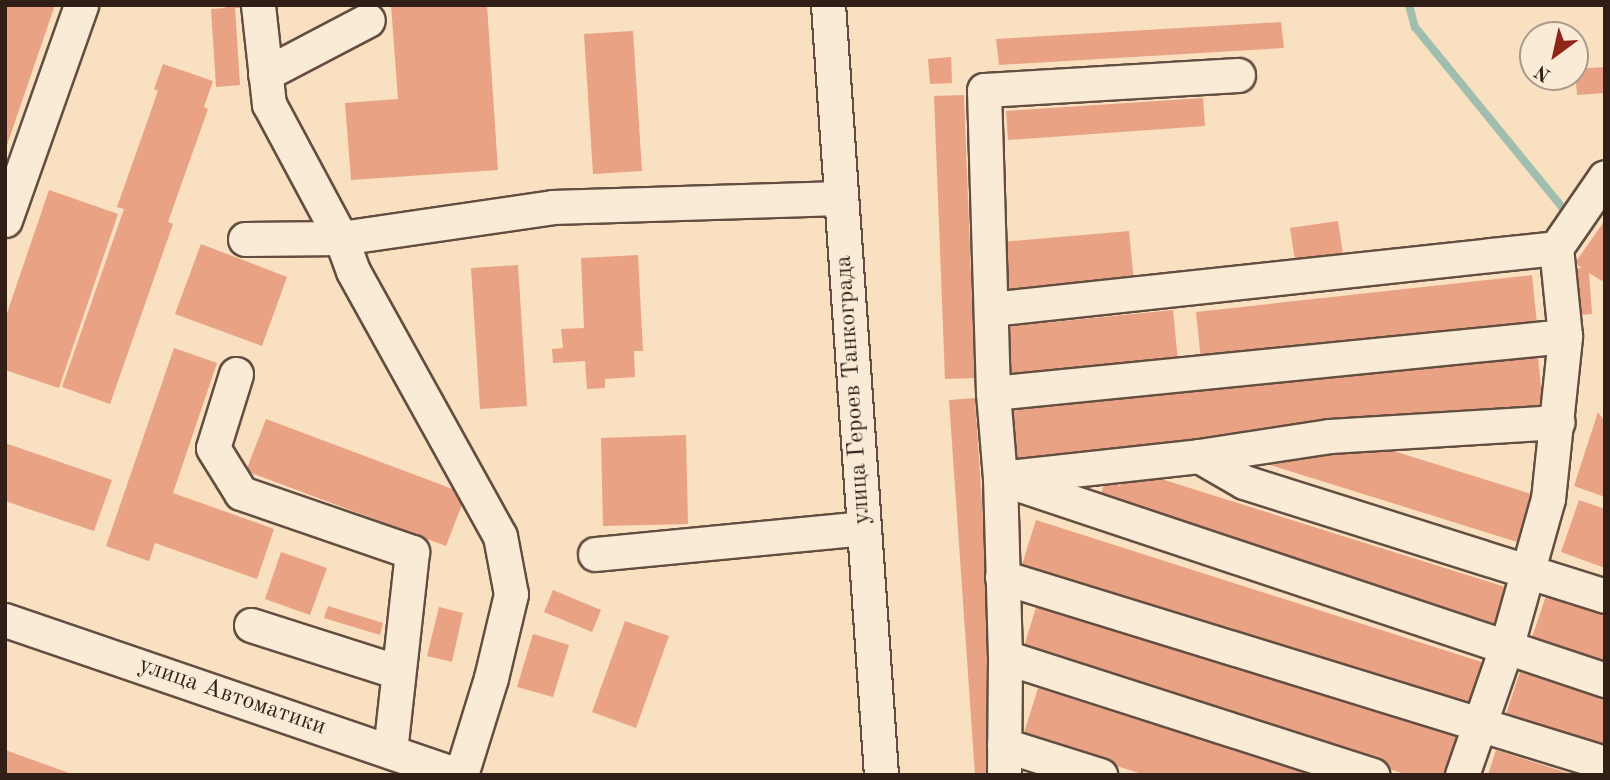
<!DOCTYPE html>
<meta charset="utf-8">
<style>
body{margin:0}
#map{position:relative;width:1610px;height:780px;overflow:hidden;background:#f8e0c0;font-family:"Old Standard TT",serif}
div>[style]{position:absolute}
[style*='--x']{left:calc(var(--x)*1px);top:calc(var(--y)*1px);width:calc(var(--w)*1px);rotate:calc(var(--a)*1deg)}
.stream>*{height:8px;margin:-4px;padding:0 4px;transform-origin:4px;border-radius:4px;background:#9fbead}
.building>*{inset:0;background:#e9a284}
.roads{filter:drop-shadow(2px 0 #634e41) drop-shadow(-2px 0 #634e41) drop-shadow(0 2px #634e41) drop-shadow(0 -2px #634e41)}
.minor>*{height:33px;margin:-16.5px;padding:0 16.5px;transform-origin:16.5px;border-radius:16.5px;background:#faebd6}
span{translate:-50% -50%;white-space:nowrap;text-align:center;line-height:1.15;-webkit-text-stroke:5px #faebd6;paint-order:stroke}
.street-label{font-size:24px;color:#311e17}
.frame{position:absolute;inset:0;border:7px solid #311e17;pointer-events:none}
.north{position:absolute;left:1519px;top:21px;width:70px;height:70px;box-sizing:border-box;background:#faebd6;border:2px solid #aa998a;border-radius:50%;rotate:213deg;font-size:19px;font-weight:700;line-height:28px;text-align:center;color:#311e17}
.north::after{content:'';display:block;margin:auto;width:24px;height:32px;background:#8f2418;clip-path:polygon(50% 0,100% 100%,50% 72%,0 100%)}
</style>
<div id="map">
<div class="stream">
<i style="--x:1409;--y:5;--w:23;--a:75"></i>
<i style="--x:1415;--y:27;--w:244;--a:50.8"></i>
</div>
<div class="building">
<i style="clip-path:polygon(5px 5px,55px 5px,6px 148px,5px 148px)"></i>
<i style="clip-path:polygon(224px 5px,246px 5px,246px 8px,235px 8px,240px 85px,216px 87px,211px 9px,225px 8px)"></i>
<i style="clip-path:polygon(391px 5px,487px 5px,498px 170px,351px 180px,345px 103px,398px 99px)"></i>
<i style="clip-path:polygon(1281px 22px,1284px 48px,999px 65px,996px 39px)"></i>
<i style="clip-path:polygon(633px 31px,642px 171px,593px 174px,584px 34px)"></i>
<i style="clip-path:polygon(951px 57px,952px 83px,930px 84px,928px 59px)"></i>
<i style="clip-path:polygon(163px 64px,213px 81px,204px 107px,208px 109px,168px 222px,173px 224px,110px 404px,62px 387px,124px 209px,117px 207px,158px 91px,154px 89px)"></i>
<i style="clip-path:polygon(1605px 67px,1605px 93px,1577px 95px,1575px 69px)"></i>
<i style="clip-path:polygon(964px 95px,975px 378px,945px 379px,934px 96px)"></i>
<i style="clip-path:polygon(1203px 98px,1205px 126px,1008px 140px,1006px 111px)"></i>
<i style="clip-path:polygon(49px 190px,118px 214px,59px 388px,5px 370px,5px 319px)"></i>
<i style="clip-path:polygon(1605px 220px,1605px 277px,1602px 281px,1589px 273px,1592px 314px,1568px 316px,1565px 270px,1582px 268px,1575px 263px)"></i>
<i style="clip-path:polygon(1338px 221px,1345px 267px,1297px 274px,1290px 228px)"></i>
<i style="clip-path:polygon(1129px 231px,1134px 282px,1006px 294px,1001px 242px)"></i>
<i style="clip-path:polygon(201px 244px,287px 277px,262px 346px,175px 314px)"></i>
<i style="clip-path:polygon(638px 255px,643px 351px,634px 351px,635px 377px,605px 379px,605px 388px,587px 389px,585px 361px,553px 363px,552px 349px,563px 348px,561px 329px,584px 328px,581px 258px)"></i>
<i style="clip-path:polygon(518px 265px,527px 406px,480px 409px,471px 268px)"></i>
<i style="clip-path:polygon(1532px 275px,1537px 324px,1201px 361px,1196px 312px)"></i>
<i style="clip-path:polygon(1173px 310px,1178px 361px,1009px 379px,1003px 327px)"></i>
<i style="clip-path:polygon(174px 348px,217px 363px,173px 493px,274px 529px,257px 579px,155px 543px,149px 561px,106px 546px)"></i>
<i style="clip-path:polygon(1538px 356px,1543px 407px,1013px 462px,1008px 411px)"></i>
<i style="clip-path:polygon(975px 398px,1000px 775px,975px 775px,949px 400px)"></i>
<i style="clip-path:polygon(1598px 412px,1605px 422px,1605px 497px,1574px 486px)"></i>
<i style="clip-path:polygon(266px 419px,466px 494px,446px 546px,246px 471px)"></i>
<i style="clip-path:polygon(686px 435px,688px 524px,603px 526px,601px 438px)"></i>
<i style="clip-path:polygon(1342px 435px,1541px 497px,1527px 545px,1267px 464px,1270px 452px)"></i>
<i style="clip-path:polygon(5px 443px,112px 480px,94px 531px,5px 501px)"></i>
<i style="clip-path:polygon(1126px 468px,1512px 589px,1497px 635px,1096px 510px,1105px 481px,1120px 486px)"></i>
<i style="clip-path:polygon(1579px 500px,1605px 509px,1605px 568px,1561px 552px)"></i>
<i style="clip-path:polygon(1036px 520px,1494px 666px,1479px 714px,1021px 568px)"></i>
<i style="clip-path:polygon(281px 552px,327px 568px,310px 615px,265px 599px)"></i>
<i style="clip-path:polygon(553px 590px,601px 610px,592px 632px,544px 612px)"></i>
<i style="clip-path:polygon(1546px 596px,1605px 616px,1605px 668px,1530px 643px)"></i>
<i style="clip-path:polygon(1037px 604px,1467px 739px,1455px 775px,1408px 775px,1022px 653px)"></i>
<i style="clip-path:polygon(328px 606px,383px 623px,380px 635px,324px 618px)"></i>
<i style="clip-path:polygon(439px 607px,463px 613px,452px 662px,427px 656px)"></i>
<i style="clip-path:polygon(625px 621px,669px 636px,636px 728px,592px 712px)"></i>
<i style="clip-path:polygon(533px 634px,569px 645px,553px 697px,517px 687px)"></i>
<i style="clip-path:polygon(1520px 672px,1605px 699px,1605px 753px,1504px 720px)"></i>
<i style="clip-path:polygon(1038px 688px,1308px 774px,1308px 775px,1145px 775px,1023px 736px)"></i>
<i style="clip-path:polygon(5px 750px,72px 774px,72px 775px,5px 775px)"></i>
<i style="clip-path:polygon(1496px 750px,1571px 774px,1571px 775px,1488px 775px)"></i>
</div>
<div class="roads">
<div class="minor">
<i style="--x:258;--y:5;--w:100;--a:83.7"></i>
<i style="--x:269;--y:104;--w:152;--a:61.8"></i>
<i style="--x:341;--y:238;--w:35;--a:70"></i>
<i style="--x:353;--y:271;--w:303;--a:61"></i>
<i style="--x:500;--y:536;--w:59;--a:79.3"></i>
<i style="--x:511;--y:594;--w:86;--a:103.4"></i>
<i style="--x:491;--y:678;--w:102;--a:107.2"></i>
<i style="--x:828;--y:5;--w:772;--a:86.06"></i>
<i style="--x:265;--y:74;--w:116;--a:-27.7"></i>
<i style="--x:1238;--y:75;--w:254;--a:176.6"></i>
<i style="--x:984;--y:90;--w:303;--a:88.3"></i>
<i style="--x:993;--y:393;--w:85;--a:85.3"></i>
<i style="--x:1000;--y:478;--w:200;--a:-6.3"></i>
<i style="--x:1199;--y:456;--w:133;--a:-8.7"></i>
<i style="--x:1330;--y:436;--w:228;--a:-3.5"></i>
<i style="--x:5;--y:220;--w:228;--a:-70.5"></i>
<i style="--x:245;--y:239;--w:96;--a:-0.6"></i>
<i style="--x:341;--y:238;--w:214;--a:-8.3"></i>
<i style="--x:553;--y:207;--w:287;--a:-1.8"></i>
<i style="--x:991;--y:309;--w:568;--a:-6.16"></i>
<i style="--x:236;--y:374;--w:77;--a:107.3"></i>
<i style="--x:213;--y:448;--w:53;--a:58.1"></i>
<i style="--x:241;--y:493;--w:181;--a:19"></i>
<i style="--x:412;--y:552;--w:200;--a:96.3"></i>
<i style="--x:993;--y:393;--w:575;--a:-5.69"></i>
<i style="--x:1199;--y:456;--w:52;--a:30"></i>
<i style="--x:1244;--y:482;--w:379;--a:17.5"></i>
<i style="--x:595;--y:554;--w:270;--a:-5.5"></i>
<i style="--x:1002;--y:577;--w:631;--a:17.14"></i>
<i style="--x:5;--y:620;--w:479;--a:18.9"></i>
<i style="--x:251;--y:625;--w:154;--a:17.7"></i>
<i style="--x:1005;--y:657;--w:386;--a:17.8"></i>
<i style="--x:1004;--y:745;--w:101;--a:17.4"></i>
<i style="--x:1004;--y:775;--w:118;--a:-89.5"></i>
<i style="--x:1005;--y:657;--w:179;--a:-91.6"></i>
<i style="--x:1000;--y:478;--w:638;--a:18.46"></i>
<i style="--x:1462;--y:775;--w:134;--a:-70.9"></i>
<i style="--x:1506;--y:648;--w:155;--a:-74.3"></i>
<i style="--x:1548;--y:499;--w:164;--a:-84"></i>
<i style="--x:1565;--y:336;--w:88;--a:-95.8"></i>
<i style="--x:1556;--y:248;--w:86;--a:-55.4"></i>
</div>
</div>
<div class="street-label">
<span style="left:854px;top:390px;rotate:-94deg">улица Героев Танкограда</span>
<span style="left:232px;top:697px;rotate:19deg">улица Автоматики</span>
</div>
<div class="frame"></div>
<div class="north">N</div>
</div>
